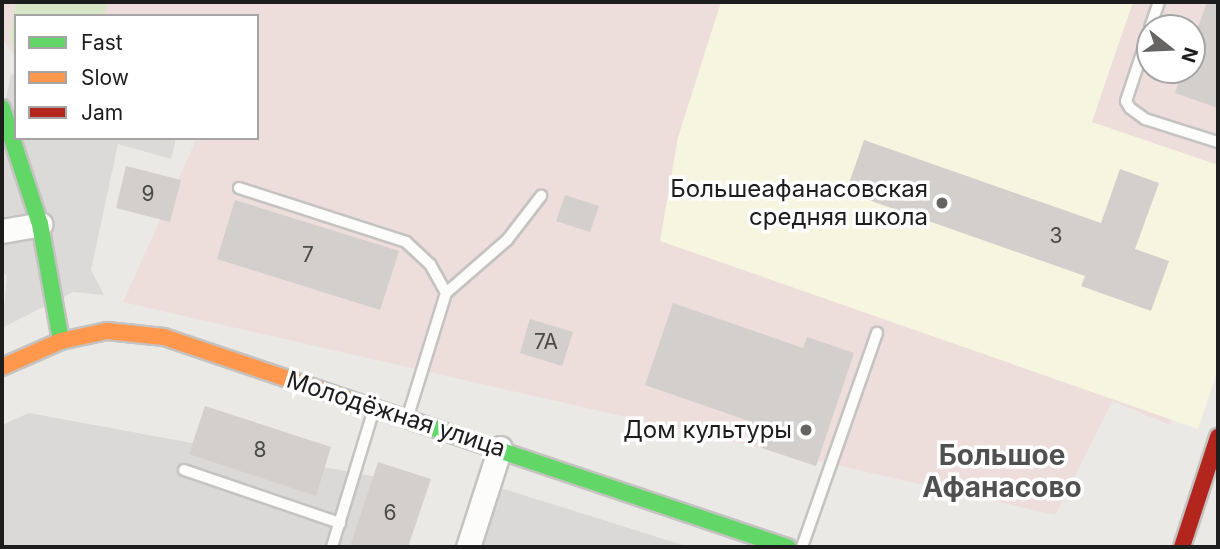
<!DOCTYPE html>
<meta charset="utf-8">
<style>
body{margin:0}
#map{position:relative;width:1220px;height:549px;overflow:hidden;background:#ebe9e5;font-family:Inter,sans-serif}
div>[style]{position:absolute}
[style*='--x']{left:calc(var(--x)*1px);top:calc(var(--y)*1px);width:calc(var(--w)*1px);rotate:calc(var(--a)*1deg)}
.residential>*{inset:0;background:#dad9d7}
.commercial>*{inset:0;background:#eddddb}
.education>*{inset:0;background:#f5f5e0}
.grass>*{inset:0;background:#d7e7c5}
.parking>*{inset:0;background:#dbdad9}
.building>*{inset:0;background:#d2cfcc}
.roads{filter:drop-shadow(2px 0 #c4c3c1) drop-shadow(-2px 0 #c4c3c1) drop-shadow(0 2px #c4c3c1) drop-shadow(0 -2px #c4c3c1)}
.lane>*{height:10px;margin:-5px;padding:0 5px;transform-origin:5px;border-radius:5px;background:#fcfcfb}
.street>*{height:23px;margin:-11.5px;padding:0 11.5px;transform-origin:11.5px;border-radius:11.5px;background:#fcfcfb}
.fast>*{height:16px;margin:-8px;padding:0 8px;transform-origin:8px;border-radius:8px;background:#63d668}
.slow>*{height:16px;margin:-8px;padding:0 8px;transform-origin:8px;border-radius:8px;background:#ff974d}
.jam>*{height:16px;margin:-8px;padding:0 8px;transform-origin:8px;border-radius:8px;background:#b3261e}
.dots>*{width:19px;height:19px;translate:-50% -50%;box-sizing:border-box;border:4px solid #fff;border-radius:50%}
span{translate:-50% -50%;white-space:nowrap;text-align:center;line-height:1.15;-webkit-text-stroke:7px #fff;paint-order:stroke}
.number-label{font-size:21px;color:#4a4a49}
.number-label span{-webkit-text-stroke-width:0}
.poi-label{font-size:24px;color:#1d1d1d}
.right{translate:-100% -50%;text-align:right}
.street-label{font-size:24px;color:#1d1d1d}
.quarter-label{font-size:28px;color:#505050;font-weight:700}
.frame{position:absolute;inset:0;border:4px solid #1d1d1d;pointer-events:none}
.legend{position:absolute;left:14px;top:14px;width:245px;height:126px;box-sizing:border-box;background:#fff;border:2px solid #a5a5a5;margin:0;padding:9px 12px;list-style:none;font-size:21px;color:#1d1d1d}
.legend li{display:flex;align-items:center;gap:14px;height:35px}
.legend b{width:35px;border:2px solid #a5a5a5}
.north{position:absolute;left:1136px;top:14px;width:70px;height:70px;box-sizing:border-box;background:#fff;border:2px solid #a5a5a5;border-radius:50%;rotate:108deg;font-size:19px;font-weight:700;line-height:28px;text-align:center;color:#1d1d1d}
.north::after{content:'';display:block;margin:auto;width:24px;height:32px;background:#656463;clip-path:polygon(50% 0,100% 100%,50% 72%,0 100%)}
</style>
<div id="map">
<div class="residential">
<i style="clip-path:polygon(29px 413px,421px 485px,404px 547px,2px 547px,2px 425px)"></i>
<i style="clip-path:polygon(488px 484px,689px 547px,468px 547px)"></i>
</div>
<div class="commercial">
<i style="clip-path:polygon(evenodd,2px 2px,1218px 2px,1218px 285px,1170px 425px,1112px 401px,1055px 515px,123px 302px,197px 138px,257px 138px,257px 16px,16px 16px,16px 57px,2px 39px,2px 2px,1150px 28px,1192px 28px,1192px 70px,1150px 70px,1150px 28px)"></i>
</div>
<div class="education">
<i style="clip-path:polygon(721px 2px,1133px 2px,1092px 122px,1218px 165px,1218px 369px,1198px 429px,660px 241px,678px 137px)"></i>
</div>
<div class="grass">
<i style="clip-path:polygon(16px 2px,108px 2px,104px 16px,16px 16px,16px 62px,10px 34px)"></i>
</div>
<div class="parking">
<i style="clip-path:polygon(11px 74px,16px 75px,16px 138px,176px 138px,171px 159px,118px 144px,91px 270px,104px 295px,73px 292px,2px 328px,7px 277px,2px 269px,2px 118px)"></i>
</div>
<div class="building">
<i style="clip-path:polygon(1207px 2px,1218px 2px,1218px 108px,1175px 93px,1183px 70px,1192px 70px,1192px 44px)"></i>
<i style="clip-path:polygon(864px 140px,1101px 223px,1120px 169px,1159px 183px,1135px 249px,1169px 261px,1151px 311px,1081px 286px,1085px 276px,846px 192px)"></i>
<i style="clip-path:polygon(126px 166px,181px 180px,170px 222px,116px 208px)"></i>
<i style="clip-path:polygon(565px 195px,599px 206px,590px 232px,556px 221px)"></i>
<i style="clip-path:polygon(235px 200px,399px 251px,380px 310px,217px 259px)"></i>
<i style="clip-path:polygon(673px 303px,803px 348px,807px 337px,854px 353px,816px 466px,762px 448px,769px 428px,645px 385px)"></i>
<i style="clip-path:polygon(530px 319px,573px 332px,562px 366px,520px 353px)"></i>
<i style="clip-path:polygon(205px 406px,331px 447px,316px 496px,189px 454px)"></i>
<i style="clip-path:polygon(378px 462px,431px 479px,408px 547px,350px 547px)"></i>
</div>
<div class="roads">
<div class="lane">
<i style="--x:1150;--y:28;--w:28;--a:-71"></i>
<i style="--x:1150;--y:29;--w:76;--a:108.4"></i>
<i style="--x:1126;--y:101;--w:8;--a:60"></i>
<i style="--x:1130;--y:108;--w:19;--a:36"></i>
<i style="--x:1145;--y:119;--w:77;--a:17.5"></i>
<i style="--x:239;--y:188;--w:176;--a:17.9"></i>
<i style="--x:406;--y:242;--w:33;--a:43"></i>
<i style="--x:430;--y:264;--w:33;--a:61"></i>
<i style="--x:446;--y:293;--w:129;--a:107.2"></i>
<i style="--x:446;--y:293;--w:81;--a:-41"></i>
<i style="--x:507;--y:240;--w:56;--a:-52.3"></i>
<i style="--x:184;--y:470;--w:165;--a:18.8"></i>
<i style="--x:332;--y:547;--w:141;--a:-73.1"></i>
<i style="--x:802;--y:547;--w:227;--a:-70.7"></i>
</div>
<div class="street">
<i style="--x:2;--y:231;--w:39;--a:-10"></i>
<i style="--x:468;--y:547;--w:104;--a:-72.1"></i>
</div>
<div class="fast">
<i style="--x:2;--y:108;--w:122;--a:71.9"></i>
<i style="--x:40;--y:224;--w:119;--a:79.8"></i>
<i style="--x:347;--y:399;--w:465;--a:18.6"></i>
</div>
<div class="slow">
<i style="--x:2;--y:367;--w:64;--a:-23.8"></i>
<i style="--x:61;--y:341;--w:47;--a:-12.3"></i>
<i style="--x:107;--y:331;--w:57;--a:6"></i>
<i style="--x:164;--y:337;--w:193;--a:18.7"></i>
</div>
<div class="jam">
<i style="--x:1182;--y:547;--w:116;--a:-71.9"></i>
</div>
</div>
<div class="dots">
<i style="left:942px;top:203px;background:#656463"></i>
<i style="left:806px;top:430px;background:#656463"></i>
</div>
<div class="number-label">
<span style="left:148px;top:194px">9</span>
<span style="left:1056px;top:236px">3</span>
<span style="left:308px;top:255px">7</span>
<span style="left:546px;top:342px">7А</span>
<span style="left:260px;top:450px">8</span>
<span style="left:390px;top:513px">6</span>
</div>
<div class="poi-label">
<span class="right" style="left:928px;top:203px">Большеафанасовская<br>средняя школа</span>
<span class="right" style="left:792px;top:430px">Дом культуры</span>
</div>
<div class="street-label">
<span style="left:396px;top:414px;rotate:18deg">Молодёжная улица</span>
</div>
<div class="quarter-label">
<span style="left:1002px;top:471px">Большое<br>Афанасово</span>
</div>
<div class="frame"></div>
<ul class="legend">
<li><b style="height:9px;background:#63d668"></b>Fast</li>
<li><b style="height:9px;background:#ff974d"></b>Slow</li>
<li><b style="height:9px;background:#b3261e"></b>Jam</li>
</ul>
<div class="north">N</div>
</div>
